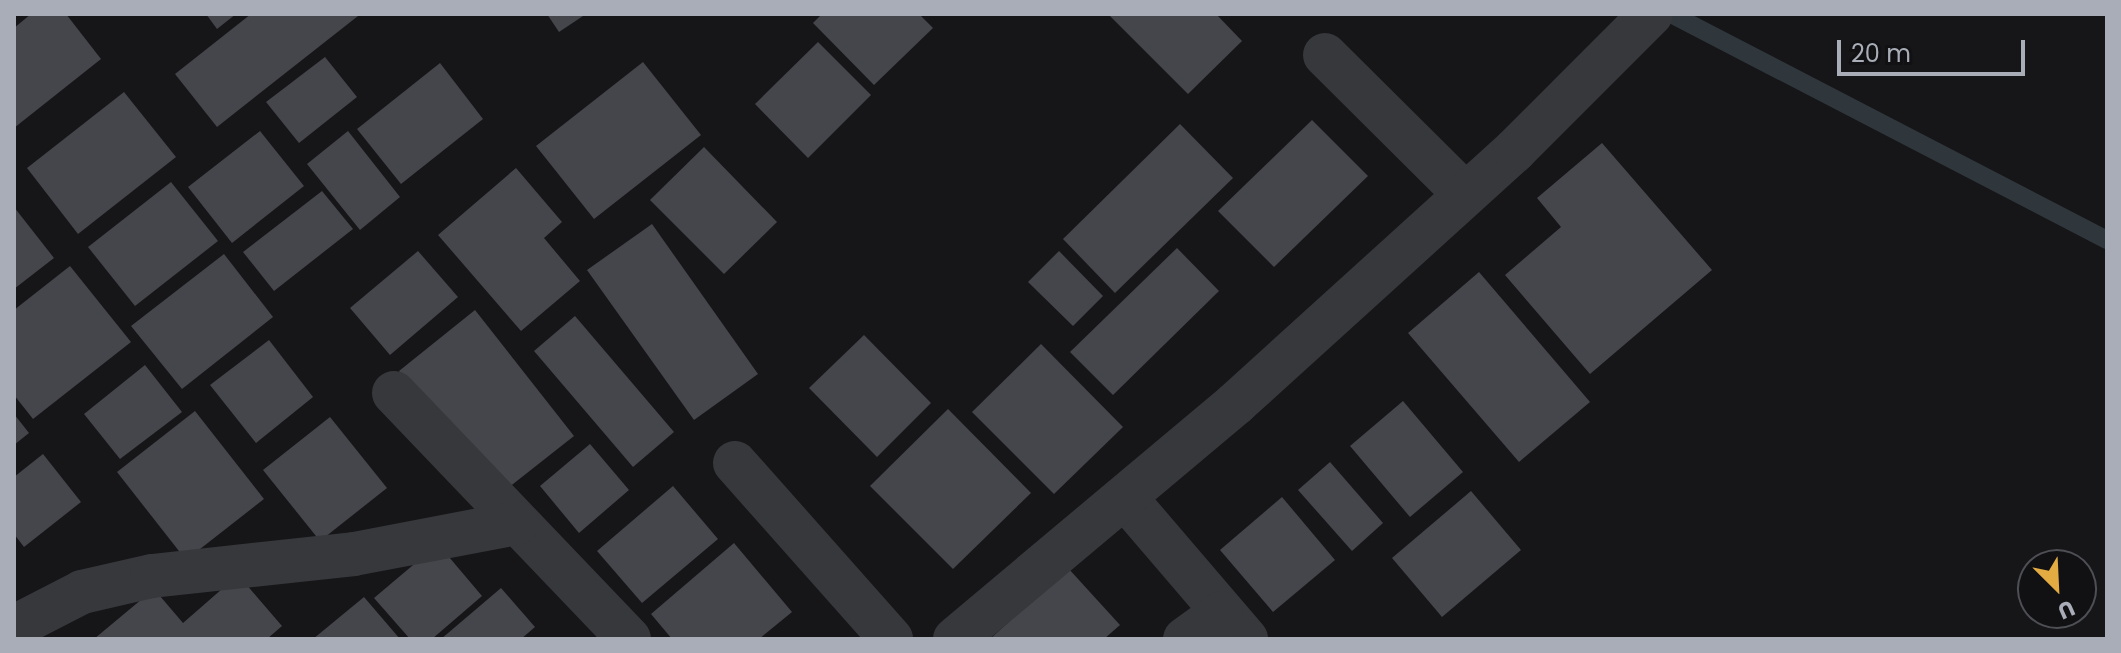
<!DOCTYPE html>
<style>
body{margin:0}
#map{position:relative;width:2121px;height:653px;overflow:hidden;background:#161618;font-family:Poppins,sans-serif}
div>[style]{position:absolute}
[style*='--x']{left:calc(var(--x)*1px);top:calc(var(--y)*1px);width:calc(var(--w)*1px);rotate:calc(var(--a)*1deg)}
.stream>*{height:18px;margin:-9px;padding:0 9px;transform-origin:9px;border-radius:9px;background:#2f373d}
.building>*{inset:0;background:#45464b}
.minor>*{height:44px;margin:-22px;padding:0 22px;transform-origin:22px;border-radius:22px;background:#37383c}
.tertiary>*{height:44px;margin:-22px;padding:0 22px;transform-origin:22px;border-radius:22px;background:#37383c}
span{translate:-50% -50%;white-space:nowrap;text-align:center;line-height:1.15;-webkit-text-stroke:8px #111113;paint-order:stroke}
.frame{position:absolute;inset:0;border:16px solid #a9adb7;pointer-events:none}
.north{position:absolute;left:2017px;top:549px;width:80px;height:80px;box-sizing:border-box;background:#111113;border:2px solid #4e4f55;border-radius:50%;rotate:156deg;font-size:22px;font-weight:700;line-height:32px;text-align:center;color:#a9adb7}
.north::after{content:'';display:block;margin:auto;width:28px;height:36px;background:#e3ac43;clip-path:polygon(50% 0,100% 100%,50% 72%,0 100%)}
.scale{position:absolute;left:1837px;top:40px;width:188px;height:36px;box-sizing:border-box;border:4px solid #a9adb7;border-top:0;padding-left:10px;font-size:24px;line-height:28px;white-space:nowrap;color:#a9adb7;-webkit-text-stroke:6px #111113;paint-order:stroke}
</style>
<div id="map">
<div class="stream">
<i style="--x:1671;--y:14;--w:491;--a:27.4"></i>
</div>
<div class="building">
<i style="clip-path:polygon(31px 14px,66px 14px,101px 59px,14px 128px,14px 28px)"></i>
<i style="clip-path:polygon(206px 14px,236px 14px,217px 29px)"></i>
<i style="clip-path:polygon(251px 14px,358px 16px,217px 127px,175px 74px)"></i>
<i style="clip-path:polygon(547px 14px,586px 14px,559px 32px)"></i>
<i style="clip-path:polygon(822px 14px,919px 14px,933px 28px,874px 85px,813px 23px)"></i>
<i style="clip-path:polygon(1108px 14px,1216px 14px,1242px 41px,1188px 94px)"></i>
<i style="clip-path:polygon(818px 42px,871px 95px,808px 158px,755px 104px)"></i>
<i style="clip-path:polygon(325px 57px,357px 97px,299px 143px,266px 102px)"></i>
<i style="clip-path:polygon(643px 62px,701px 135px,594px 219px,536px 146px)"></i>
<i style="clip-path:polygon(440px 63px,483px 119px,401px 184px,357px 129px)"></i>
<i style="clip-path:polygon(124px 92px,176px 157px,78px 234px,27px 168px)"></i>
<i style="clip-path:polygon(1312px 120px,1368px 176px,1274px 267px,1218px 211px)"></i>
<i style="clip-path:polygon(1180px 124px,1233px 178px,1115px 293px,1063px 239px)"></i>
<i style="clip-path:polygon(260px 131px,304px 186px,232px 243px,188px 187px)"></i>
<i style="clip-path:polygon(348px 131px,400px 197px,360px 230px,307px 164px)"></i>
<i style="clip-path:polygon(1602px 143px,1712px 270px,1590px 374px,1505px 275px,1561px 227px,1537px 198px)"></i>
<i style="clip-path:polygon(704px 147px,777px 222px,724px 274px,650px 200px)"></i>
<i style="clip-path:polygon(516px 168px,562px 222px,544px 238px,580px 281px,521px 331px,438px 235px)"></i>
<i style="clip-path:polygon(171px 182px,218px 241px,135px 306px,88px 247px)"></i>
<i style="clip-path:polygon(322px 191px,353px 229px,274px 291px,243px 252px)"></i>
<i style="clip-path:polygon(14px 207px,54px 258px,14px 289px)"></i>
<i style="clip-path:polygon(652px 224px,758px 374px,694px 420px,587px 270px)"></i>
<i style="clip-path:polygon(1177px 248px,1219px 291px,1113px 395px,1070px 352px)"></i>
<i style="clip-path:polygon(418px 251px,458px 297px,390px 355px,350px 308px)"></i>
<i style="clip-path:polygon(1059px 251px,1103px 296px,1073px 326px,1028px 282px)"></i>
<i style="clip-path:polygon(224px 254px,273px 317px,182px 389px,131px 326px)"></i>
<i style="clip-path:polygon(70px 266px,131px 342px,33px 419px,14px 395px,14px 310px)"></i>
<i style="clip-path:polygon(1479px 272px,1590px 402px,1519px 462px,1408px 333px)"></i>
<i style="clip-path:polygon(475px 310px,574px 436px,498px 496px,399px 371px)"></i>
<i style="clip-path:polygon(575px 316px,674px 432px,633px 467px,534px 351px)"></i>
<i style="clip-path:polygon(864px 335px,931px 403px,877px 457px,809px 388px)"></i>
<i style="clip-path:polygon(269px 340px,313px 397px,256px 443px,210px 385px)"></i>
<i style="clip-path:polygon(1041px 344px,1123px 427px,1054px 494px,972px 412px)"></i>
<i style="clip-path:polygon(145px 365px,182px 412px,120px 459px,84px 414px)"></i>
<i style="clip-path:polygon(1403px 401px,1463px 472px,1410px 517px,1350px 446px)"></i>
<i style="clip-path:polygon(948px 409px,1031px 493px,953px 569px,870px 486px)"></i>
<i style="clip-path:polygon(195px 411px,264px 499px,186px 560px,117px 472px)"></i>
<i style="clip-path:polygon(14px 414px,29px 433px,14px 445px)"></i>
<i style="clip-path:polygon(330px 417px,387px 488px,320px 541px,263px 470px)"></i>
<i style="clip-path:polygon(590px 444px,629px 490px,579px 533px,540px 486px)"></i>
<i style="clip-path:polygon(43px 454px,81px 502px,24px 547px,14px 534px,14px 477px)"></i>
<i style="clip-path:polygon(1330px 462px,1383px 523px,1352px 551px,1298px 490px)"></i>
<i style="clip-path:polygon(673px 486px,718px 539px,642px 603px,597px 551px)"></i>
<i style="clip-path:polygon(1471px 491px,1521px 550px,1442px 617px,1392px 558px)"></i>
<i style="clip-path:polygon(1282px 497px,1335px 560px,1273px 612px,1220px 550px)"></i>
<i style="clip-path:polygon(734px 543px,792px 612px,759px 639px,672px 639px,651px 614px)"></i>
<i style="clip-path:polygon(438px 544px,482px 596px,432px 639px,410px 639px,374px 598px)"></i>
<i style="clip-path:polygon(1068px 568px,1120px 625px,1104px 639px,990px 639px)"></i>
<i style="clip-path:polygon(238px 575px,282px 626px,267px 639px,94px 639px,154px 589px,183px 623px)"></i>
<i style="clip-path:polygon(501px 588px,535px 627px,521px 639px,441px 639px)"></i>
<i style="clip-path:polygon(364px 597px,400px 639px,313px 639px)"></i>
</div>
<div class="minor">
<i style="--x:1325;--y:55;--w:197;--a:44.8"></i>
<i style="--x:394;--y:393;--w:340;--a:46.3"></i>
<i style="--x:735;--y:463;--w:235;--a:48.4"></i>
<i style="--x:1127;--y:500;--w:183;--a:49.4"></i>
<i style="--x:14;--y:627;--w:76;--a:-27.2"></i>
<i style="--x:82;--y:592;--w:72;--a:-12.9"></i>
<i style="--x:152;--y:576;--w:203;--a:-6.2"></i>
<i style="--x:354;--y:554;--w:166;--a:-10.8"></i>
<i style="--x:1185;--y:639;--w:44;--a:-35.8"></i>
</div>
<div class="tertiary">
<i style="--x:955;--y:639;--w:366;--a:-40"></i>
<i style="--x:1235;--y:404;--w:378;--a:-42.2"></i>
<i style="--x:1515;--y:150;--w:192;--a:-45"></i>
</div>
<div class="frame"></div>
<div class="north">U</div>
<div class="scale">20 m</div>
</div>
